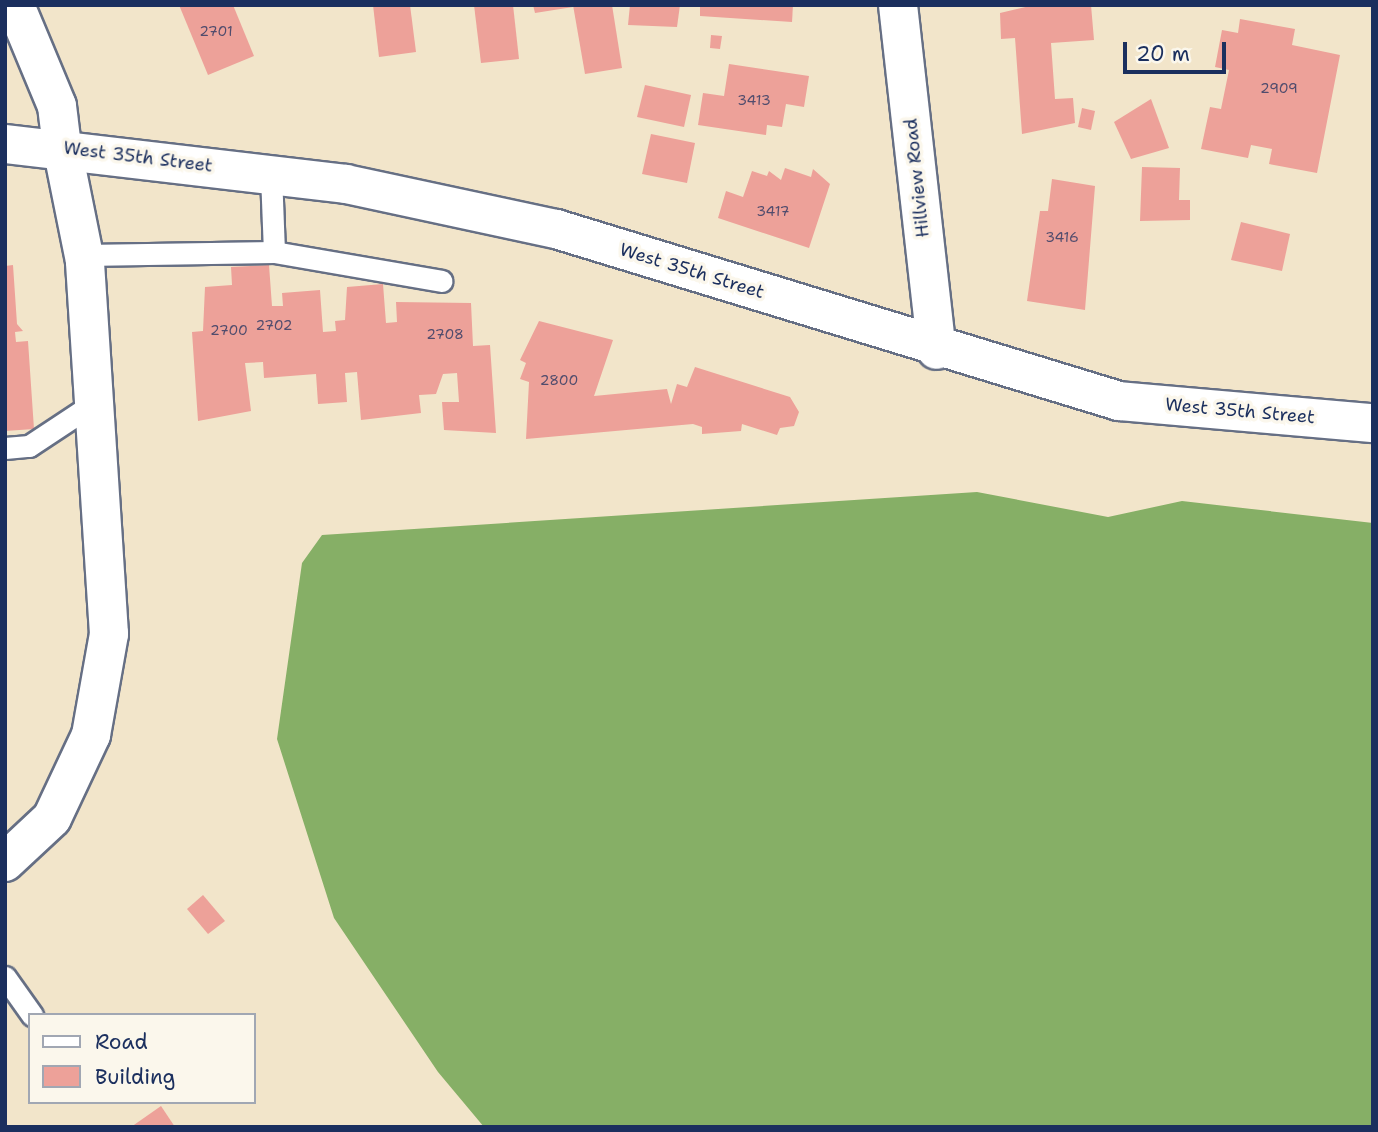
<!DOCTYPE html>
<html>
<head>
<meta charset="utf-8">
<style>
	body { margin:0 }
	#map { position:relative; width:1378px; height:1132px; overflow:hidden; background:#f2e5ca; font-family:"Shantell Sans",sans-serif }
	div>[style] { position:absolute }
	.forest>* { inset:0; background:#86af66 }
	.building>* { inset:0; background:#eda199 }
	.roads { filter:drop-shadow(2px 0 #666f84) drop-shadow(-2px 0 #666f84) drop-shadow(0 2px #666f84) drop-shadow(0 -2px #666f84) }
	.service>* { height:21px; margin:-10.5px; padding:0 10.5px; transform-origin:10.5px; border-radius:10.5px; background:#fff }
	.minor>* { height:38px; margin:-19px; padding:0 19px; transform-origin:19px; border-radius:19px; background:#fff }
	.tertiary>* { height:38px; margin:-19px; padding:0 19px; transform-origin:19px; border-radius:19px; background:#fff }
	span { translate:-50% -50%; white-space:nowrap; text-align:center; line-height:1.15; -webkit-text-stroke:7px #fbf7ec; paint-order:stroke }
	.number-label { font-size:14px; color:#504c6d }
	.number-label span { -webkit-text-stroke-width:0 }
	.street-label { font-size:18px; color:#1b2f5e }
	.frame { position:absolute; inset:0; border:7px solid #1b2f5e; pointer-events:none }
	.legend { position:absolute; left:28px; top:1013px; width:228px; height:91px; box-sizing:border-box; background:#fbf7ec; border:2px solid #a1a7b3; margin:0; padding:9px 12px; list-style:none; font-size:21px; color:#1b2f5e }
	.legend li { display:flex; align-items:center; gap:14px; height:35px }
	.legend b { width:35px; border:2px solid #a1a7b3 }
	.scale { position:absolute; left:1123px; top:42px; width:103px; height:32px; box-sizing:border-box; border:4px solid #1b2f5e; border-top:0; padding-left:9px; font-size:21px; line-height:24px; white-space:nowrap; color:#1b2f5e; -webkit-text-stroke:5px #fbf7ec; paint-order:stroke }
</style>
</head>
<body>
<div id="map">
	<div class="forest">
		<i style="clip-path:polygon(977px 492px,1108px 517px,1182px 501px,1373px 523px,1373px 1127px,484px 1127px,438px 1072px,334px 918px,277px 739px,302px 563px,322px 535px)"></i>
	</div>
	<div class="building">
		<i style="clip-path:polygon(179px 5px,233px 5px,254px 56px,208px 75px)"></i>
		<i style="clip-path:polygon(373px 5px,410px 5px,416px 52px,379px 57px)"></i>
		<i style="clip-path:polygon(474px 5px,513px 5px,519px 59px,481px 63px)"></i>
		<i style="clip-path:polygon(533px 5px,573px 5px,573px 7px,535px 13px)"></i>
		<i style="clip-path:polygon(573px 5px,612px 5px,622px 68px,585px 74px)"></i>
		<i style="clip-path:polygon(630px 5px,680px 5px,677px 27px,628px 25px)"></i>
		<i style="clip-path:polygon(700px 5px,793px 5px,792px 22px,700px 16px)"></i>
		<i style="clip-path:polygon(1034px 5px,1091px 5px,1094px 40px,1051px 43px,1055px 99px,1073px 98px,1075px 123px,1022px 134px,1015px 38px,1001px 39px,1000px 13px)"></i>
		<i style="clip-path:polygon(1240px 19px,1295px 29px,1292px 45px,1340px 55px,1317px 173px,1269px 164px,1272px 149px,1251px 145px,1248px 158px,1201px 149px,1210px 107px,1221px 109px,1229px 70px,1215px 67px,1222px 30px,1238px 33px)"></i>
		<i style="clip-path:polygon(711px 35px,722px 36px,720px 49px,710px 48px)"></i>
		<i style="clip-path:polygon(729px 64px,809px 76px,804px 107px,786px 104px,782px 127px,767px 125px,766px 135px,698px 125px,703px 93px,724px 96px)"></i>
		<i style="clip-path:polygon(645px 85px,691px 95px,684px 127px,637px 117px)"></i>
		<i style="clip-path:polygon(1151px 99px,1169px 148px,1131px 159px,1114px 122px)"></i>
		<i style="clip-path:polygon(1082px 108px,1095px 111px,1091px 130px,1078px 127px)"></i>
		<i style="clip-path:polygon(651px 134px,695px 143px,687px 183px,642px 174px)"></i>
		<i style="clip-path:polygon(1142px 167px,1180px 168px,1179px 200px,1190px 200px,1190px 220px,1140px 221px)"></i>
		<i style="clip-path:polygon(785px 168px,811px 177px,813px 169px,830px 184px,809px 248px,718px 218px,726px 191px,743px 197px,752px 171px,767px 176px,769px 171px,781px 180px)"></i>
		<i style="clip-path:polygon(1052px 179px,1095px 186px,1085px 310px,1027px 301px,1040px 211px,1048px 211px)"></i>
		<i style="clip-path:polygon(1241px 222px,1290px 234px,1282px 271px,1231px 260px)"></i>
		<i style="clip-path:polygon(13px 265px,17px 324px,23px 331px,15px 332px,16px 342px,28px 341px,34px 429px,5px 431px,5px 266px)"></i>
		<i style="clip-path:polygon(269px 265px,272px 306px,283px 306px,282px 293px,320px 290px,323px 332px,336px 331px,335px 321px,345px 320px,347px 287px,383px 284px,386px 323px,397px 322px,396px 302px,471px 303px,473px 346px,490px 345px,496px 433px,444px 430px,442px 402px,459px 402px,457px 373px,443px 374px,436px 394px,419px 395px,421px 413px,361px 420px,357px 372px,345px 373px,347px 402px,318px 404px,316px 374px,264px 378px,263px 362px,245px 363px,251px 411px,198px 421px,192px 332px,203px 331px,205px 287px,232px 285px,231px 267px)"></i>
		<i style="clip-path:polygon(539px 321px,613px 340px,594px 396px,667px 389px,671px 404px,677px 384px,687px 387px,695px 367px,790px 397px,799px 412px,794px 426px,780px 428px,777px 435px,742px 424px,741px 431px,702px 434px,702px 427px,693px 424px,526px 439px,529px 382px,520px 379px,526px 363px,520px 360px)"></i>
		<i style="clip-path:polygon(203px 895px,225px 921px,208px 934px,187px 909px)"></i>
		<i style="clip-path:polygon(161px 1106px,175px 1127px,131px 1127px)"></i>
	</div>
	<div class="roads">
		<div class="service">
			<i style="left:271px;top:174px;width:78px;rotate:87.8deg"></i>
			<i style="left:274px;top:252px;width:170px;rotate:9.8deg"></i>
			<i style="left:84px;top:255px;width:190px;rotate:-0.9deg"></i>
			<i style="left:5px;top:448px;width:24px;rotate:-5deg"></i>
			<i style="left:29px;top:446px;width:78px;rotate:-33.5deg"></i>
			<i style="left:5px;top:977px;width:47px;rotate:54.6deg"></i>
		</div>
		<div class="minor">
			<i style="left:898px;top:5px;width:347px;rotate:83.6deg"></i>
			<i style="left:5px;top:862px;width:64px;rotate:-43.1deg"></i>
			<i style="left:52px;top:818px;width:92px;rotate:-64.8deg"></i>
			<i style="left:91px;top:735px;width:103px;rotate:-79.9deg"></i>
			<i style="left:109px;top:634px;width:374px;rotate:-93.7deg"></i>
			<i style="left:85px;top:261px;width:116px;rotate:-101.4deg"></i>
		</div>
		<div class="tertiary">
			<i style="left:15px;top:5px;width:109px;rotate:67.4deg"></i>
			<i style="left:57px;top:106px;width:41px;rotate:83deg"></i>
			<i style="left:5px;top:144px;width:343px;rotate:6.7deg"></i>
			<i style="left:346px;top:184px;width:215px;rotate:12.1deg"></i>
			<i style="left:556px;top:229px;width:589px;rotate:16.99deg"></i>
			<i style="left:1119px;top:401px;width:255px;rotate:5deg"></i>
		</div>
	</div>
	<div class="number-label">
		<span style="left:216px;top:31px">2701</span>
		<span style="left:1279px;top:88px">2909</span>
		<span style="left:754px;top:100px">3413</span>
		<span style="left:773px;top:211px">3417</span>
		<span style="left:1062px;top:237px">3416</span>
		<span style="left:274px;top:325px">2702</span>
		<span style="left:229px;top:330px">2700</span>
		<span style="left:445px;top:334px">2708</span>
		<span style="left:559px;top:380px">2800</span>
	</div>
	<div class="street-label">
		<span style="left:138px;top:157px;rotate:7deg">West 35th Street</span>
		<span style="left:917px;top:178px;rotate:-96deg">Hillview Road</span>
		<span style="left:692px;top:271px;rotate:17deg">West 35th Street</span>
		<span style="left:1240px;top:411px;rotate:5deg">West 35th Street</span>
	</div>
	<div class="frame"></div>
	<ul class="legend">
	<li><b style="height:9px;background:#fff"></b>Road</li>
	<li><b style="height:19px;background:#eda199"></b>Building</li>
	</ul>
	<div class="scale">20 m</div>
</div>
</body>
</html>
